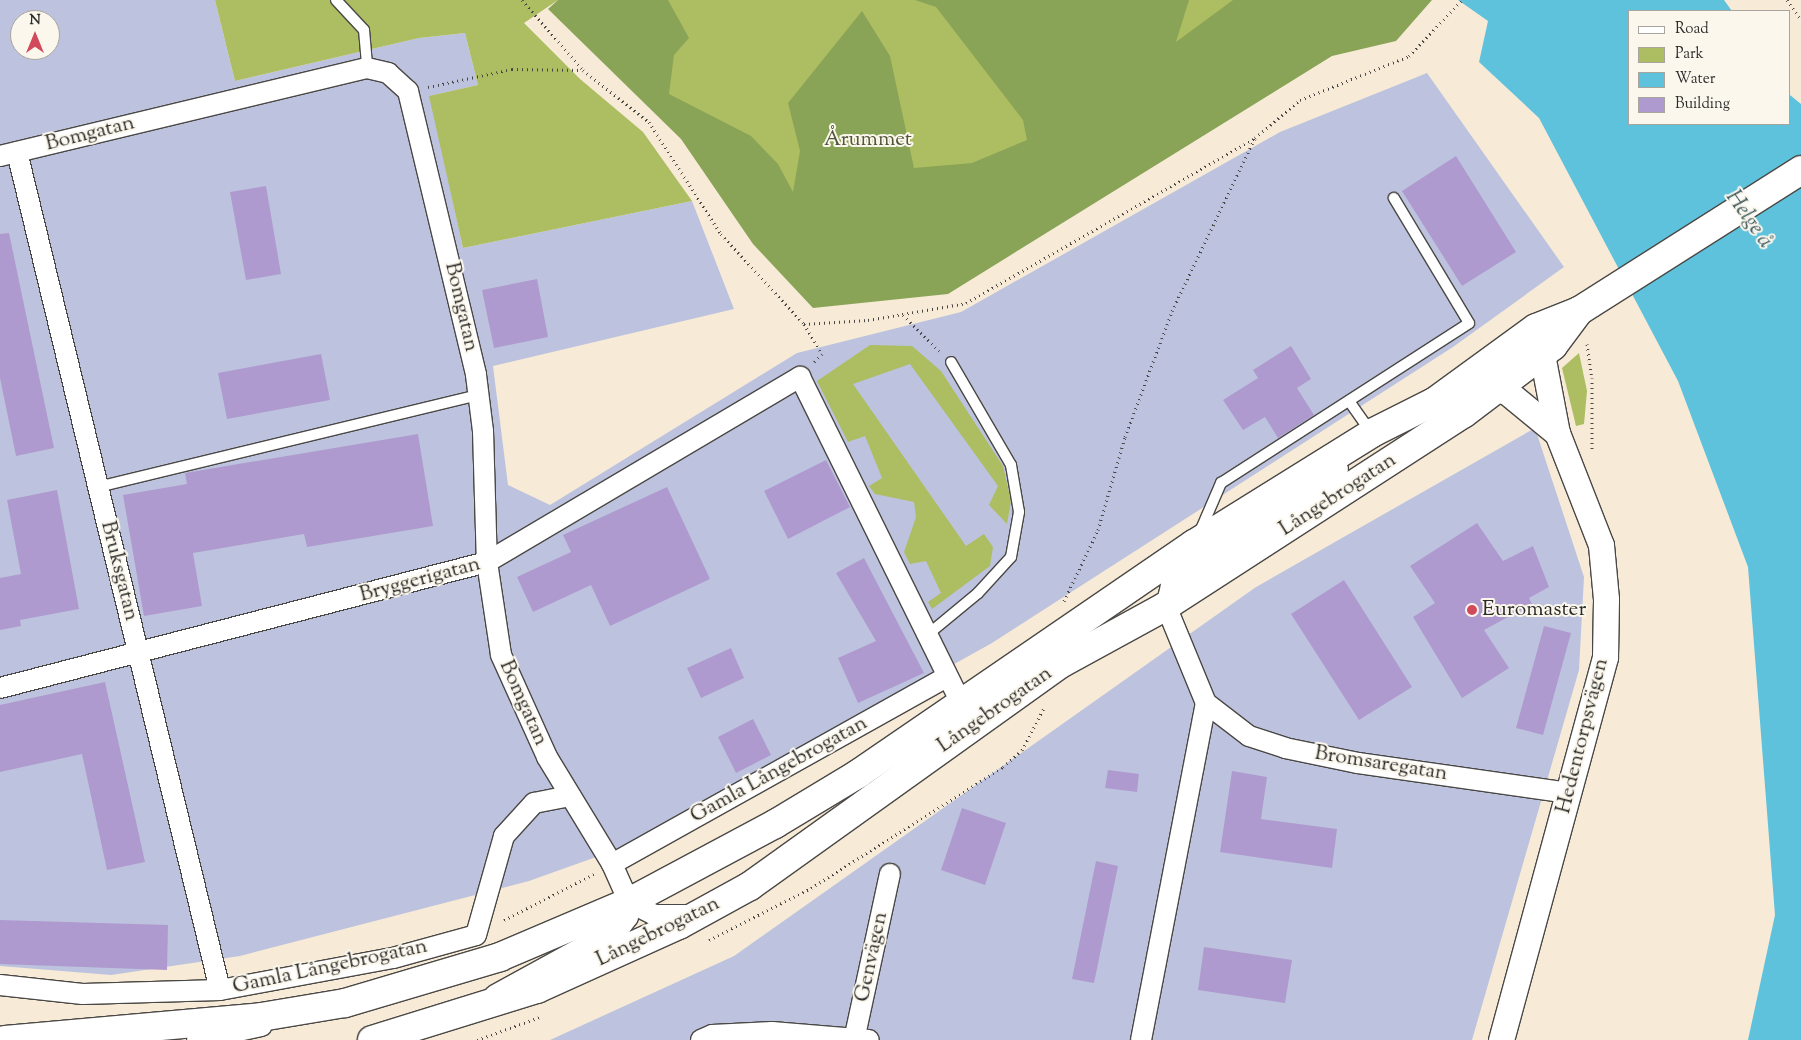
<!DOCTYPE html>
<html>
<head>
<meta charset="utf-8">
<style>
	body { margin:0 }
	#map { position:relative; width:1801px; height:1040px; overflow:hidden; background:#f7ebd7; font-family:"Sorts Mill Goudy",serif }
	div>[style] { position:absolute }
	.industrial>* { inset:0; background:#bdc3de }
	.green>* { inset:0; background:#adbd61 }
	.forest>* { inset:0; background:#8aa457 }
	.water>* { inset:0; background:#5fc2dd }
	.building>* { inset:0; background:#af9acf }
	.path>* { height:3px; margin-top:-1.5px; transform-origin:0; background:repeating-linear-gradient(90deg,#4a4845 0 1px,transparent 0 5px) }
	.roads { filter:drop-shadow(1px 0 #4a4845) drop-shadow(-1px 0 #4a4845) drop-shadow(0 1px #4a4845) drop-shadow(0 -1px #4a4845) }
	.service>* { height:10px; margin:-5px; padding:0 5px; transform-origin:5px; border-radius:5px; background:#fff }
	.minor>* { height:20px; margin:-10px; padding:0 10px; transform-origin:10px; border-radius:10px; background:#fff }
	.tertiary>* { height:25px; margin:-12.5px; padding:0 12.5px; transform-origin:12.5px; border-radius:12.5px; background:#fff }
	.secondary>* { height:28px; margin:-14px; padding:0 14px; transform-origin:14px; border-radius:14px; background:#fff }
	.dots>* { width:14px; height:14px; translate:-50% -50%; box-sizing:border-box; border:2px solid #fbf7ec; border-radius:50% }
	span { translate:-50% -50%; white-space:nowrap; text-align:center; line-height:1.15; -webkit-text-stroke:4px #fbf7ec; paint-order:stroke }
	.street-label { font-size:21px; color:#2b2b2b }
	.park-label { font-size:21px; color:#52573b }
	.poi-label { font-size:21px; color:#2b2b2b }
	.left { translate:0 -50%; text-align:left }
	.water-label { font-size:22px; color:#3b5860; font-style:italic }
	.legend { position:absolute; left:1628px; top:10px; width:162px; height:115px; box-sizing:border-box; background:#fbf7ec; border:1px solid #a8a59f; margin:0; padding:6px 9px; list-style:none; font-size:15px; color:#2b2b2b }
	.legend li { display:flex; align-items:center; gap:10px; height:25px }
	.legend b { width:25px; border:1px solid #a8a59f }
	.north { position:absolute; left:10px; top:10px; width:50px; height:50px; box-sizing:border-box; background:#fbf7ec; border:1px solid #a8a59f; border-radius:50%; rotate:0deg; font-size:14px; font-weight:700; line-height:20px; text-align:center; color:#2b2b2b }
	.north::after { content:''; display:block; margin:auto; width:18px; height:22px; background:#d1495b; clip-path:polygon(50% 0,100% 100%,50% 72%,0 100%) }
</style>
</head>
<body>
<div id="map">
	<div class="industrial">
		<i style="clip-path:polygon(evenodd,0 0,215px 0,235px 81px,419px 38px,465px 33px,478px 85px,430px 96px,463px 248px,692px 201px,734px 309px,493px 366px,508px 485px,550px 505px,797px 353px,961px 312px,1280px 132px,1427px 73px,1564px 267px,1453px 347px,992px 643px,627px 846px,529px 881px,240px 956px,111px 975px,0 966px,0 0,20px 20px,50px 20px,50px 50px,20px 50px,20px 20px)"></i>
		<i style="clip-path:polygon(1535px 428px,1584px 577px,1579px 670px,1472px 1040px,550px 1040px,734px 956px,1256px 587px)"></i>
	</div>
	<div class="green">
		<i style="clip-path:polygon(215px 0,558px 0,524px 23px,580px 79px,643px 132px,692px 201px,463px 248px,429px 96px,478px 85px,465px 33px,419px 38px,235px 81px)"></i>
		<i style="clip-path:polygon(597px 0,1395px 0,775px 265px)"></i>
		<i style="clip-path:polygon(870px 345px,912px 346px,941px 371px,1003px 466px,1011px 501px,1007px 524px,989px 505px,998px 486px,910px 364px,853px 384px,966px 546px,984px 534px,993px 547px,990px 566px,932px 609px,928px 602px,941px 593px,926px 561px,910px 564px,904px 552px,916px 517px,914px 502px,875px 494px,869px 486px,882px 478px,865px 436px,848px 442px,817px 381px)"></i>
		<i style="clip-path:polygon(1579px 353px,1587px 391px,1584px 424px,1576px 426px,1562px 368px)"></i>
	</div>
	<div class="forest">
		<i style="clip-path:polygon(558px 0,668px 0,689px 38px,674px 55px,669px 94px,751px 136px,778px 164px,793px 192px,800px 151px,788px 103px,862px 11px,890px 56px,914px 168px,972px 163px,1027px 140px,1023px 120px,936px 7px,915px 0,1189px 0,1176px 42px,1233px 0,1432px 0,1396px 41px,1332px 56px,948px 294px,813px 308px,753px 244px,681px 139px,548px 9px)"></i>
	</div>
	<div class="water">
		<i style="clip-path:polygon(1458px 0,1724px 0,1732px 11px,1630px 11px,1630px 124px,1790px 124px,1790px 95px,1801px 104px,1801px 1040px,1748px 1040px,1775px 915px,1748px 567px,1678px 381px,1539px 118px,1479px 62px,1488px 21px)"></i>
	</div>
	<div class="building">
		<i style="clip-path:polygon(1456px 156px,1516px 252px,1462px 286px,1402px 191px)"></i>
		<i style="clip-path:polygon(266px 186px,281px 274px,246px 280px,230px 192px)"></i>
		<i style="clip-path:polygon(9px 233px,54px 448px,16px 456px,0 378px,0 234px)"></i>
		<i style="clip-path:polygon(537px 279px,548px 337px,494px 348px,482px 290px)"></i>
		<i style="clip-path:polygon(1291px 346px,1311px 379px,1297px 388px,1314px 415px,1278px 438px,1265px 417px,1243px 430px,1223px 400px,1258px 378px,1253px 370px)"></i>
		<i style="clip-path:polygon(321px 354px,330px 400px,227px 419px,218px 373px)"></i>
		<i style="clip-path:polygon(418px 434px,433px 526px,307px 547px,304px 534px,193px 553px,202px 606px,144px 616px,123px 495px,187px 484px,185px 473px)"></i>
		<i style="clip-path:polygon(826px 460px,850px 507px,788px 539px,764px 491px)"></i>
		<i style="clip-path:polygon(667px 487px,710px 579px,610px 626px,591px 585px,533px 612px,517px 577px,571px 552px,563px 535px)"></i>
		<i style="clip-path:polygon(57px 490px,79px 609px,20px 620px,21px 626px,0 630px,0 578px,21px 574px,7px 500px)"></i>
		<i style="clip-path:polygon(1477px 523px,1503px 561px,1533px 546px,1549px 587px,1529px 598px,1532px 604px,1484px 630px,1509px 668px,1462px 698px,1413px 617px,1435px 603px,1410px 566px)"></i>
		<i style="clip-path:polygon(864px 558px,924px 673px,858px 703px,838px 658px,876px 641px,836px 573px)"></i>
		<i style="clip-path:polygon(1344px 580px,1412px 687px,1359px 720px,1291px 614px)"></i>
		<i style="clip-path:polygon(1544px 626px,1571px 633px,1543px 735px,1516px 728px)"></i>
		<i style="clip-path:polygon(731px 648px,744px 678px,701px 698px,687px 668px)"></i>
		<i style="clip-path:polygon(105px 682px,145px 862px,107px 870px,82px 754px,0 772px,0 705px)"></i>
		<i style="clip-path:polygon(753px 719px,771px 755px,736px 773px,718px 737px)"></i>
		<i style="clip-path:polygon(1108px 770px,1139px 774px,1137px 792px,1105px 788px)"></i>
		<i style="clip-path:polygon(1232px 771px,1267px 777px,1261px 819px,1337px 829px,1332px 868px,1220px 852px)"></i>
		<i style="clip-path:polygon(962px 808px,1006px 823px,985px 885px,941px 870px)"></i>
		<i style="clip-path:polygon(1096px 861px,1118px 866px,1094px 983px,1072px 979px)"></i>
		<i style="clip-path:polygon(0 920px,168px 925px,167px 970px,0 964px)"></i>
		<i style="clip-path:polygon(1204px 947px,1292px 960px,1285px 1003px,1198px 990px)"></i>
	</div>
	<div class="path">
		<i style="left:522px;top:0;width:93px;rotate:48.9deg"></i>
		<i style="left:583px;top:70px;width:84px;rotate:38.2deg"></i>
		<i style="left:649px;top:122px;width:133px;rotate:57.3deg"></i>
		<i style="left:721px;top:234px;width:122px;rotate:47.3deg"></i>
		<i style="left:804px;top:324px;width:35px;rotate:59deg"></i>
		<i style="left:822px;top:354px;width:11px;rotate:135deg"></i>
		<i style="left:1787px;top:0;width:24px;rotate:55deg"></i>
		<i style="left:428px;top:87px;width:86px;rotate:-12.1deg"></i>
		<i style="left:512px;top:69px;width:70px;rotate:0.8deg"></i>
		<i style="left:903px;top:315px;width:51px;rotate:45deg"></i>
		<i style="left:804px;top:324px;width:64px;rotate:-3.6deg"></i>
		<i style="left:868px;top:320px;width:99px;rotate:-9.8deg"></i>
		<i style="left:966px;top:303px;width:333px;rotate:-29.7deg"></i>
		<i style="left:1255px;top:138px;width:59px;rotate:-40.2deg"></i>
		<i style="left:1300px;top:100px;width:118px;rotate:-22deg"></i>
		<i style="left:1409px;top:56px;width:77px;rotate:-46.6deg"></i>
		<i style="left:1587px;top:344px;width:34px;rotate:82deg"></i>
		<i style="left:1592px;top:378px;width:71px;rotate:90deg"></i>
		<i style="left:1064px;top:601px;width:79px;rotate:-64.4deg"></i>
		<i style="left:1098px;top:530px;width:97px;rotate:-73.8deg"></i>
		<i style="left:1125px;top:437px;width:134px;rotate:-69.5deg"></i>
		<i style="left:1172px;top:311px;width:192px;rotate:-64.4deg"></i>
		<i style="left:504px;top:920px;width:101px;rotate:-27.1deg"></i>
		<i style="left:709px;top:940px;width:114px;rotate:-27deg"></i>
		<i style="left:811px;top:888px;width:227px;rotate:-32.2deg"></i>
		<i style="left:1003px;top:767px;width:25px;rotate:-42deg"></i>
		<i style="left:1022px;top:750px;width:47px;rotate:-62.4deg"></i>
		<i style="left:477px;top:1040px;width:67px;rotate:-20.1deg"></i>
	</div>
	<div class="roads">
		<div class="service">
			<i style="left:336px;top:0;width:41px;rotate:47deg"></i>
			<i style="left:364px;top:30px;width:38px;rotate:85deg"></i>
			<i style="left:1349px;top:401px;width:38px;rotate:55deg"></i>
			<i style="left:98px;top:487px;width:392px;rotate:-13.6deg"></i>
			<i style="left:1199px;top:534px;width:56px;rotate:-66.7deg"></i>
			<i style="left:1221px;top:483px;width:295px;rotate:-32.8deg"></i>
			<i style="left:1469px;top:323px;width:146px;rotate:-121deg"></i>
			<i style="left:926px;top:636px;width:67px;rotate:-39.6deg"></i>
			<i style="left:978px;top:593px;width:49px;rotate:-47.5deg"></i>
			<i style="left:1011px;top:557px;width:46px;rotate:-79.9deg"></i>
			<i style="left:1019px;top:512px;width:48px;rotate:-99.7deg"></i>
			<i style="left:1011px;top:465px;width:119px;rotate:-120.2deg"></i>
		</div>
		<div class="minor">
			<i style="left:17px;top:152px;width:862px;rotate:76.38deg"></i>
			<i style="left:0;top:156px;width:377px;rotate:-13.5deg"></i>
			<i style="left:367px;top:68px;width:22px;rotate:13deg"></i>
			<i style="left:388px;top:73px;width:27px;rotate:42deg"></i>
			<i style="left:408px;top:91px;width:292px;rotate:76.5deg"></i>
			<i style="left:476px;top:375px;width:56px;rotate:82.9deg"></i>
			<i style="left:483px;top:431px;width:131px;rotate:88.3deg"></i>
			<i style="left:487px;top:562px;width:94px;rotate:81.4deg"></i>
			<i style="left:501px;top:655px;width:112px;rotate:65.7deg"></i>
			<i style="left:547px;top:757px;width:125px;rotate:58.7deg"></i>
			<i style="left:612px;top:864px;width:42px;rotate:65.9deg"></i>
			<i style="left:1338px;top:469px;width:187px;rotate:146.1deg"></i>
			<i style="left:1183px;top:573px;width:18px;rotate:133deg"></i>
			<i style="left:1171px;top:586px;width:21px;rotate:104deg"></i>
			<i style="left:1166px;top:606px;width:105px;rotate:67.6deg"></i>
			<i style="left:1206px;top:703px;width:54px;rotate:37.5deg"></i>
			<i style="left:1249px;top:736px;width:38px;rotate:18deg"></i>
			<i style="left:1285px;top:748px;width:75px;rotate:11.6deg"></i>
			<i style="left:1358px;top:763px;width:213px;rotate:8.1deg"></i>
			<i style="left:0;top:688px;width:503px;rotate:-14.51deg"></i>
			<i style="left:487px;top:562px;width:364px;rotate:-30.6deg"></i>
			<i style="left:800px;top:377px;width:366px;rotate:63.7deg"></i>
			<i style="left:612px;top:864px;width:384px;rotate:-29.2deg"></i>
			<i style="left:0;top:985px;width:83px;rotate:6.2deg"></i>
			<i style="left:83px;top:994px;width:137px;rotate:-1.7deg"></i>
			<i style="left:220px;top:990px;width:176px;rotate:-10.5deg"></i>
			<i style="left:393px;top:958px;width:86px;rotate:-15.5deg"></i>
			<i style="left:476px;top:935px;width:103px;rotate:-74.2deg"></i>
			<i style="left:504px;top:836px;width:45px;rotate:-47.7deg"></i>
			<i style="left:534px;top:803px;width:37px;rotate:-11deg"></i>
			<i style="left:495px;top:995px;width:144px;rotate:-28.7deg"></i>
			<i style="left:621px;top:926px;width:11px;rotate:-52deg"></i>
			<i style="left:628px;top:917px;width:15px;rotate:-86deg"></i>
			<i style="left:629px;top:902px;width:28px;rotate:27deg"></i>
			<i style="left:654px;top:915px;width:38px"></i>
			<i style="left:197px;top:1040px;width:66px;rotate:-12.2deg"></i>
			<i style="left:701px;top:1040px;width:12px;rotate:-24deg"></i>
			<i style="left:712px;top:1035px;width:60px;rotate:-2.9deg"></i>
			<i style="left:772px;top:1032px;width:97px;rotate:4.7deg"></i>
			<i style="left:854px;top:1040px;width:170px;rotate:-77.8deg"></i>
			<i style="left:1141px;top:1040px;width:343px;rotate:-79.1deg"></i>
		</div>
		<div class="tertiary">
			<i style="left:1479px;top:384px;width:29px;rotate:16deg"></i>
			<i style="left:1507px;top:392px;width:65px;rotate:39.4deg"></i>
			<i style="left:1501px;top:1040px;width:397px;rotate:-74.8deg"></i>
			<i style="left:1605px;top:657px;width:58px;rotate:-89deg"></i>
			<i style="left:1606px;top:599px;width:54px;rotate:-95.3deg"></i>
			<i style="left:1601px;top:545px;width:120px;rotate:-111.4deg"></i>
			<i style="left:1557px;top:433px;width:80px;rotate:-100.8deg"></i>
		</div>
		<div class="secondary">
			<i style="left:5px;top:1040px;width:257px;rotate:-5.1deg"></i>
			<i style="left:261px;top:1017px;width:85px;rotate:-9.5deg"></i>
			<i style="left:345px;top:1003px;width:162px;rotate:-16.5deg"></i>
			<i style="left:500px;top:957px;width:140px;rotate:-23.1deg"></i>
			<i style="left:629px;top:902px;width:166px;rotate:-28.1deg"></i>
			<i style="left:775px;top:824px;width:97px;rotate:-31.1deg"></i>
			<i style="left:858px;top:774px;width:407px;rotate:-34.4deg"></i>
			<i style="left:1194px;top:544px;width:210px;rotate:-31.9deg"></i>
			<i style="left:1372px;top:433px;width:69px;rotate:-26.6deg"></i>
			<i style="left:1434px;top:402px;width:126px;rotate:-36deg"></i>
			<i style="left:1536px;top:328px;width:46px;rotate:-21.6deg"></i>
			<i style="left:1579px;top:311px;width:263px;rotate:-32.4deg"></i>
			<i style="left:372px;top:1040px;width:173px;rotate:-17.2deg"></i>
			<i style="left:537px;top:989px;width:156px;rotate:-24.3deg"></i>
			<i style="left:679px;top:925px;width:81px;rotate:-28.8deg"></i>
			<i style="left:750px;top:886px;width:384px;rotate:-35.6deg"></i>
			<i style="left:1062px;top:663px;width:119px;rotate:-28.7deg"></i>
			<i style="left:1166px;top:606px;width:354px;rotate:-32.9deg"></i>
			<i style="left:1463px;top:414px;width:113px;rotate:-37.1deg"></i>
			<i style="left:1553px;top:346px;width:44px;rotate:-53.4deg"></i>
		</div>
	</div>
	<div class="dots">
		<i style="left:1472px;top:610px;background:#d1495b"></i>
	</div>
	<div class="street-label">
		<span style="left:90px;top:134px;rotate:-14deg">Bomgatan</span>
		<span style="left:461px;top:307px;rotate:77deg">Bomgatan</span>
		<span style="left:1338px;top:495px;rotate:-33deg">Långebrogatan</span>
		<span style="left:119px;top:571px;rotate:76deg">Bruksgatan</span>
		<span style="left:420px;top:580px;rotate:-15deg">Bryggerigatan</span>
		<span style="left:523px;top:703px;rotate:66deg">Bomgatan</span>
		<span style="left:995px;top:710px;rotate:-35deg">Långebrogatan</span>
		<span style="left:1583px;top:736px;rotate:-76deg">Hedentorpsvägen</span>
		<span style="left:1381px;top:764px;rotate:9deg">Bromsaregatan</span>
		<span style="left:779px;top:770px;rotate:-29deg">Gamla Långebrogatan</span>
		<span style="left:658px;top:932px;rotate:-26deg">Långebrogatan</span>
		<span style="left:872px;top:957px;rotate:-78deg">Genvägen</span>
		<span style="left:330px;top:967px;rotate:-12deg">Gamla Långebrogatan</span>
	</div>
	<div class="park-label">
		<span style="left:868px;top:140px">Årummet</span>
	</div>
	<div class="poi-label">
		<span class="left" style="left:1482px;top:610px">Euromaster</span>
	</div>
	<div class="water-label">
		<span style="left:1748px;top:220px;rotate:55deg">Helge å</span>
	</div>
	<ul class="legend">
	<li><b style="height:6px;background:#fff"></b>Road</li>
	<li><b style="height:14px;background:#adbd61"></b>Park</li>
	<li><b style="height:14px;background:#5fc2dd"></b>Water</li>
	<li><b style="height:14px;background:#af9acf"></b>Building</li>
	</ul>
	<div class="north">N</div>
</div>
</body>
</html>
